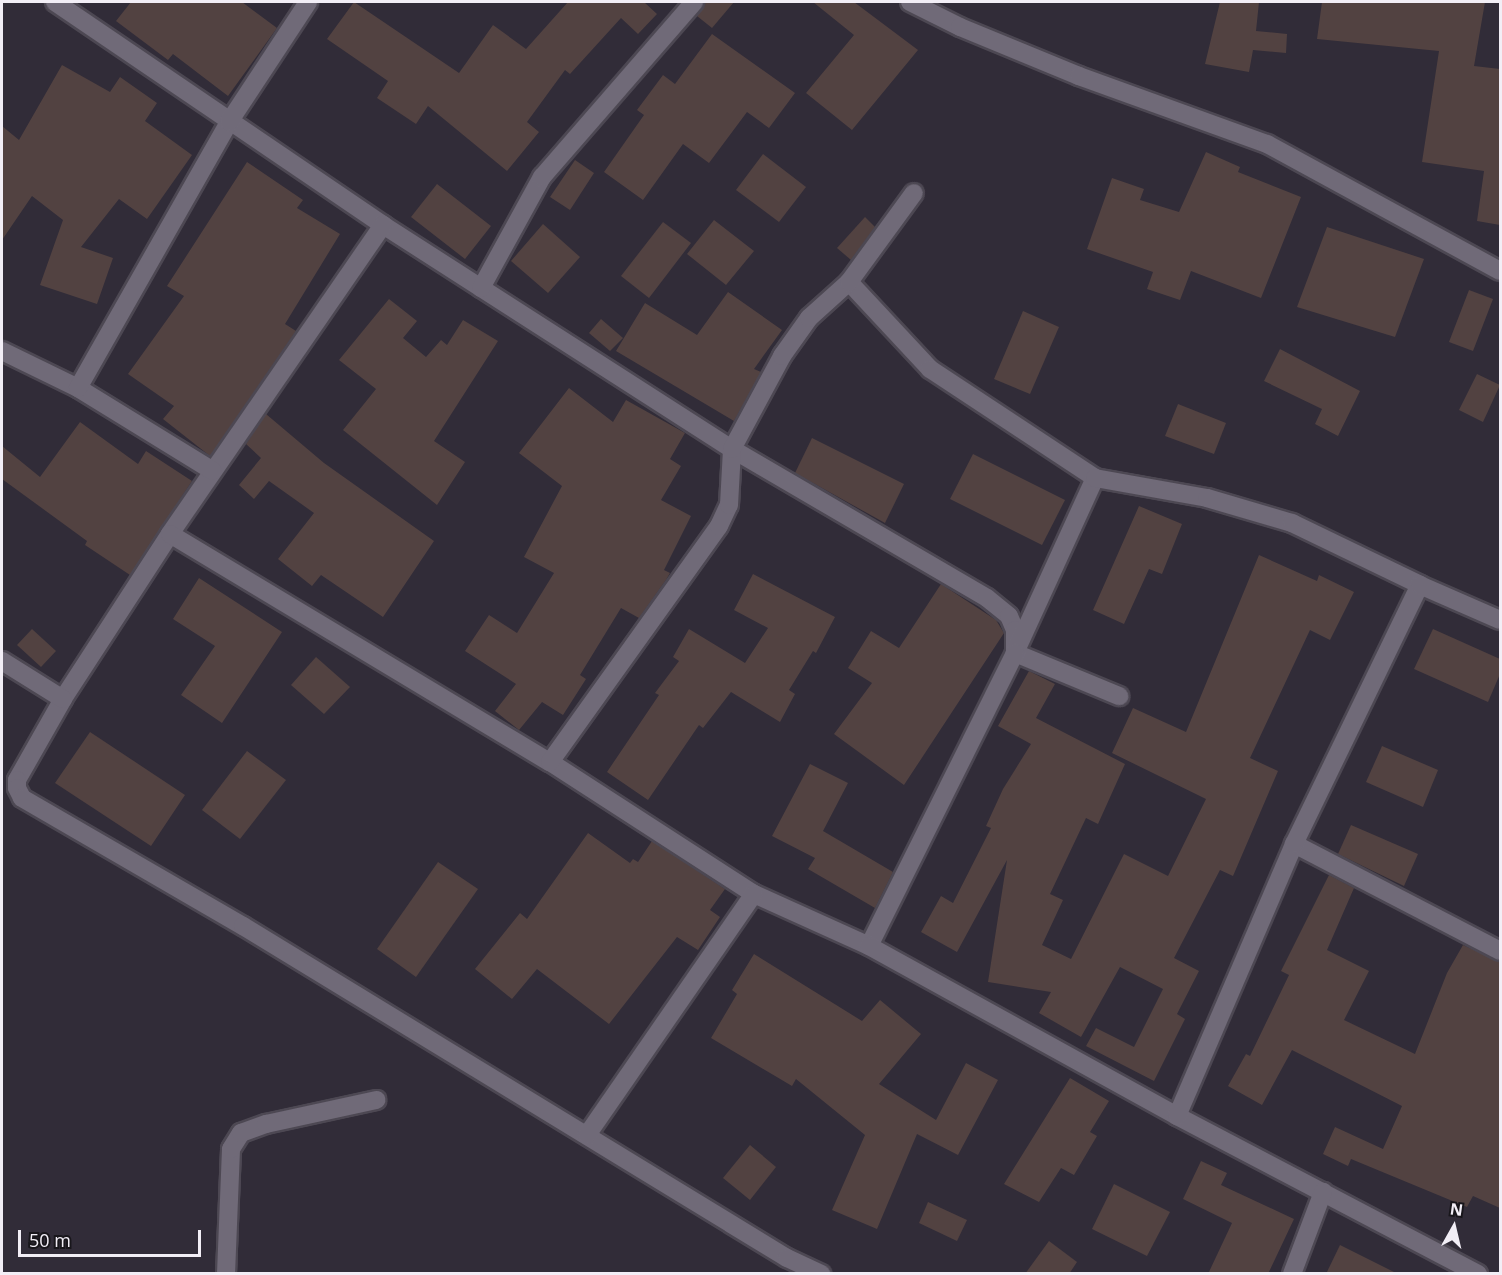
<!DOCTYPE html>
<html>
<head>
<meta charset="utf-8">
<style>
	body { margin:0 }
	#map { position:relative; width:1502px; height:1275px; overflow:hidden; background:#312c38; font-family:"Open Sans",sans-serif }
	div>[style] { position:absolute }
	.building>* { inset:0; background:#524241 }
	.roads { filter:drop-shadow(2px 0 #4d4853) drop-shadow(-2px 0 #4d4853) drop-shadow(0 2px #4d4853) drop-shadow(0 -2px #4d4853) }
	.minor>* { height:18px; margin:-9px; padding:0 9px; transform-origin:9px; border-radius:9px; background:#706a78 }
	span { translate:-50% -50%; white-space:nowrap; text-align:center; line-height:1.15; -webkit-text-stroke:5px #18161b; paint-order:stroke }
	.frame { position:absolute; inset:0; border:3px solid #f2eef6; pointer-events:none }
	.north { position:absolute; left:1424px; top:1197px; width:60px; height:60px; -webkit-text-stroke:4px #18161b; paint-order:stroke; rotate:8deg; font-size:16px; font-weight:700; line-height:24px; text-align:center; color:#f2eef6 }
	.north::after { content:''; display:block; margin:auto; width:21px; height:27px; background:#f2eef6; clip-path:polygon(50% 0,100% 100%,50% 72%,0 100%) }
	.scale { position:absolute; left:18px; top:1230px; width:183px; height:27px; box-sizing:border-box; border:3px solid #f2eef6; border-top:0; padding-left:8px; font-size:18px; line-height:21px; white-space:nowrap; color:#f2eef6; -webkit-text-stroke:4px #18161b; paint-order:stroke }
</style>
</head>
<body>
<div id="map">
	<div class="building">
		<i style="clip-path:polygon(131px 2px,242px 2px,277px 28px,228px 96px,173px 54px,168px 60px,116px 21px)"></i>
		<i style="clip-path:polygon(354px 2px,459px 73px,493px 25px,526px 49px,568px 2px,644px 2px,657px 14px,638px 34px,621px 18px,570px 74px,565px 70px,527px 122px,539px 132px,507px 171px,428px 106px,416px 124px,377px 98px,388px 81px,327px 39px)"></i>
		<i style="clip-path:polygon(705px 2px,734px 2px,712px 28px,697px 16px)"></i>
		<i style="clip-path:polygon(813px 2px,854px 2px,918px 50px,852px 130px,806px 93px,854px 35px)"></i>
		<i style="clip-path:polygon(1220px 2px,1259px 2px,1256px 31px,1287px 34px,1286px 53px,1253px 50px,1249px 72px,1205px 64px)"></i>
		<i style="clip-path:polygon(1322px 2px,1485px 2px,1474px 66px,1500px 69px,1500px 225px,1477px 221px,1484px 171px,1422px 162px,1439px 51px,1317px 39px)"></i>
		<i style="clip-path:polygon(712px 34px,795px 93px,769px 128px,747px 112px,709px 163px,683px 144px,643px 200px,604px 172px,644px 115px,637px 110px,663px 75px,675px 84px)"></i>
		<i style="clip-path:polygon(62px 65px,110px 92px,120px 77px,157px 103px,145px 121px,192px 155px,147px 219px,119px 199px,81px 247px,113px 258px,97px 304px,40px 285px,63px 220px,32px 196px,2px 240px,2px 126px,19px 140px)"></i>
		<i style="clip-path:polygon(1206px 152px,1240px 167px,1238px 172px,1301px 197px,1261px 298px,1191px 271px,1180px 300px,1147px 289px,1153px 272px,1087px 249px,1112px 178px,1144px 189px,1140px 200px,1179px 212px)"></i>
		<i style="clip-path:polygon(763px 154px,806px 187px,779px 222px,736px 190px)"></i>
		<i style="clip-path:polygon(575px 160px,594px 173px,570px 210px,550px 197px)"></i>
		<i style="clip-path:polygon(247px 162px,303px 200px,297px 208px,340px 234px,285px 324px,296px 331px,210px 456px,163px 419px,174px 406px,128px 374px,184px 296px,167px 286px)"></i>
		<i style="clip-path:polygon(437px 184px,491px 226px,465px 259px,411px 217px)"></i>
		<i style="clip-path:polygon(865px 217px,875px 227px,851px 260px,837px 248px)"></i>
		<i style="clip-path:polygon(714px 220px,754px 251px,726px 285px,687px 254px)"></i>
		<i style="clip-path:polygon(663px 222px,691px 243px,649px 298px,621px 276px)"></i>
		<i style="clip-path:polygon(543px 224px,580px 257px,548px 293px,511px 261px)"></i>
		<i style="clip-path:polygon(1327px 227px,1424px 259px,1395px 337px,1297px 307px)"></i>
		<i style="clip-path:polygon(1469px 290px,1493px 299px,1473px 351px,1449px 342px)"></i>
		<i style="clip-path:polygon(728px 292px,782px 330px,754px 369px,761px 372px,734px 421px,616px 351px,645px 303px,697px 335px)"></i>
		<i style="clip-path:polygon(389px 299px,417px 321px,403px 338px,426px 357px,441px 340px,447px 345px,463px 320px,498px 341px,434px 441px,465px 462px,437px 505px,343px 430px,376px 389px,339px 360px)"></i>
		<i style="clip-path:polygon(1023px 311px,1059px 327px,1030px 394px,994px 379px)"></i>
		<i style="clip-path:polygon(601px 319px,623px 338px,610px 351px,589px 333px)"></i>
		<i style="clip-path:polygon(1280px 349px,1360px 391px,1338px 436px,1315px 424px,1322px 409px,1264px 381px)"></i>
		<i style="clip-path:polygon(1477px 374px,1500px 385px,1483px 422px,1459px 410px)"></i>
		<i style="clip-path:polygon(569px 388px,613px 422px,626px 400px,685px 433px,670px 459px,681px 466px,661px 500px,691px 516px,664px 570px,670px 573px,666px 580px,639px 618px,621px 608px,580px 675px,586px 679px,563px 715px,542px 702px,519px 730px,495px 711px,516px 684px,465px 651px,489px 615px,517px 633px,554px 573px,524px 557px,562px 486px,519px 453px)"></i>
		<i style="clip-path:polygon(1178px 404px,1226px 423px,1214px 454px,1165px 436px)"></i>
		<i style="clip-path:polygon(266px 414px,324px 463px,434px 541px,383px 617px,321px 575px,312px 586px,278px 559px,314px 513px,269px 481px,254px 499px,239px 485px,261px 458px,246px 444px)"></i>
		<i style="clip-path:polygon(80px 422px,138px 464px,146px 451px,192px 481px,130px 575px,85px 545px,87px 541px,2px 479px,2px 446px,40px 477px)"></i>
		<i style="clip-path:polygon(812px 438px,904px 484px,885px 523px,795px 473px)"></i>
		<i style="clip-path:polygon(973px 454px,1065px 500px,1042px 545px,950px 499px)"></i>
		<i style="clip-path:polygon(1139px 506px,1182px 524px,1162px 574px,1149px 569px,1124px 624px,1093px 610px)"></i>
		<i style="clip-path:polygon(1259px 555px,1317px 581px,1319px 575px,1354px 592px,1330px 640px,1310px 630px,1250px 758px,1278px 771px,1233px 876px,1220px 870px,1174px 958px,1199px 971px,1177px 1014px,1185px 1019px,1154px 1081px,1086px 1046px,1096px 1028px,1134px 1047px,1163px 989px,1120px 967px,1081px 1037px,1039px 1013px,1051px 992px,988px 982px,1007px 860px,957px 952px,921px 932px,941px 896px,953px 903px,991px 828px,986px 826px,1003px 789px,1031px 744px,998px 726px,1029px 671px,1055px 684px,1036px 718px,1125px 764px,1098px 824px,1086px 818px,1050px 894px,1063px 900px,1042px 945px,1071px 959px,1124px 854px,1168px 876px,1206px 799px,1112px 753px,1133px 708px,1186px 732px)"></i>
		<i style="clip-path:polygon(753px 574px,835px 617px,816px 653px,813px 651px,789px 690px,795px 694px,780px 722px,731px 692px,703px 728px,699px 725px,648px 800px,607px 772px,659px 695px,655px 693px,679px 661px,673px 657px,689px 629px,745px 663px,768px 628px,734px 610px)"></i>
		<i style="clip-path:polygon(199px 578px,282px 632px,222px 723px,181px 695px,215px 646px,173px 619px)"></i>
		<i style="clip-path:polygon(941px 584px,996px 620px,1004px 633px,904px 785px,834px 734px,872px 683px,848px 668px,871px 631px,899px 648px)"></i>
		<i style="clip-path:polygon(32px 629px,56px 651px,41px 667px,17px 645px)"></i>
		<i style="clip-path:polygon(1433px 629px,1500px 659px,1500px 674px,1488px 702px,1414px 669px)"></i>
		<i style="clip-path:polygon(316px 657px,350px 687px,324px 714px,291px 685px)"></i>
		<i style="clip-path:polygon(90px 732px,185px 795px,151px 846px,55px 783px)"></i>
		<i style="clip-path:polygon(1382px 746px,1438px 770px,1423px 807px,1366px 782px)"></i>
		<i style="clip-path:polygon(247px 751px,286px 780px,240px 839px,202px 810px)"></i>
		<i style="clip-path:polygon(810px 764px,848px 783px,823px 831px,893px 872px,875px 908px,808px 869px,815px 858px,772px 836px)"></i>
		<i style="clip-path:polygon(1351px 825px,1418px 854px,1404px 886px,1338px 854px)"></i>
		<i style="clip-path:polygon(588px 833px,630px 863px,633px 859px,638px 862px,652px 841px,725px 889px,710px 910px,720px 917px,698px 950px,677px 937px,609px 1024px,537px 969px,512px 999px,475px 969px,520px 913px,527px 919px)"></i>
		<i style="clip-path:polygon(438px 862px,478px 889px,416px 977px,377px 949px)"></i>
		<i style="clip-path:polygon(1329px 875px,1354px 888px,1327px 950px,1369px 971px,1344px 1020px,1415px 1054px,1447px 973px,1463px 945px,1500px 962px,1500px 1208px,1473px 1196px,1467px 1207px,1351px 1159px,1348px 1166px,1323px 1154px,1335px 1127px,1383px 1149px,1402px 1106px,1292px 1050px,1262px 1105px,1228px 1086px,1246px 1054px,1250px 1056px,1289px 975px,1281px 971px)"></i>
		<i style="clip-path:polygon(754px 954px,862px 1021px,880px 1000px,921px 1034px,879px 1084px,936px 1120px,966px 1063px,998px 1080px,958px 1155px,917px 1134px,877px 1229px,832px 1210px,865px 1135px,796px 1079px,792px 1086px,711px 1038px,737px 994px,732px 990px)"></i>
		<i style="clip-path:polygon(1070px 1078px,1109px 1101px,1090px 1132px,1097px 1136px,1074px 1175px,1061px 1168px,1039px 1202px,1004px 1184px)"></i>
		<i style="clip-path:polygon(750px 1145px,776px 1167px,750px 1200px,723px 1178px)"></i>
		<i style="clip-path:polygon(1201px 1161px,1227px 1173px,1221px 1185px,1294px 1219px,1268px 1274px,1208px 1274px,1232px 1223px,1183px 1199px)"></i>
		<i style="clip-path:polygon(1114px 1184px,1170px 1212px,1147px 1256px,1092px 1229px)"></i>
		<i style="clip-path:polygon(928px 1202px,967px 1220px,957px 1241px,919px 1223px)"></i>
		<i style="clip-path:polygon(1049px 1241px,1077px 1262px,1069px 1274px,1025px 1274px)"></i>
		<i style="clip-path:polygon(1340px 1245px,1398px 1274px,1326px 1274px)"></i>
	</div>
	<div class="roads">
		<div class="minor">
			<i style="left:55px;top:2px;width:397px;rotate:34.2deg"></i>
			<i style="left:383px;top:225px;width:415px;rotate:32.7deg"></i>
			<i style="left:732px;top:449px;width:295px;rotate:30.3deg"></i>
			<i style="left:987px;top:598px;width:28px;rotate:39deg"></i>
			<i style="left:1009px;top:616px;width:15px;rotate:67deg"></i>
			<i style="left:1015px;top:630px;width:23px;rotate:90deg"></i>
			<i style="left:1015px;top:653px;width:113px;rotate:22.5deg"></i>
			<i style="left:910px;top:2px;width:56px;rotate:26.6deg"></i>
			<i style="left:960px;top:27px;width:129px;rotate:22.4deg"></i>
			<i style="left:1079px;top:76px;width:200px;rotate:19.9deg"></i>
			<i style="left:1267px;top:144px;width:265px;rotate:28.6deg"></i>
			<i style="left:383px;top:225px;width:375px;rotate:124.6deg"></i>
			<i style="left:170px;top:534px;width:197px;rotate:123deg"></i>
			<i style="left:63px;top:699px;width:93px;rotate:119.6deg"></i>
			<i style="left:17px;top:780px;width:8px;rotate:90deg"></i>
			<i style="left:17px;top:788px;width:11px;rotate:63deg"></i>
			<i style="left:22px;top:798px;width:255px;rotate:30.1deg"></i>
			<i style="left:243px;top:926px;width:637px;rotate:31.4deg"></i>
			<i style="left:787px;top:1258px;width:38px;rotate:25deg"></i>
			<i style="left:849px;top:282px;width:119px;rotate:47deg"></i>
			<i style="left:930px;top:369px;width:198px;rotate:33.4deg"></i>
			<i style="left:1095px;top:478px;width:192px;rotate:114.6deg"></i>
			<i style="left:1015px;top:653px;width:327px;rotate:116.5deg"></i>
			<i style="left:481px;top:288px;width:127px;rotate:-61.2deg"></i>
			<i style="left:542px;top:177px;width:232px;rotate:-49deg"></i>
			<i style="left:2px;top:351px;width:85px;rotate:26deg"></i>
			<i style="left:78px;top:388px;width:158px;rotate:31.6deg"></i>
			<i style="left:78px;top:388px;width:306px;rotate:-60.4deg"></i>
			<i style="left:229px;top:122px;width:144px;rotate:-56.6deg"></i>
			<i style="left:1095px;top:478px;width:114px;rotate:10.1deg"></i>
			<i style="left:1207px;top:498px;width:89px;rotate:16.4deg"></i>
			<i style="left:1292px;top:523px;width:142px;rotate:25.8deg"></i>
			<i style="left:170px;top:534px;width:443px;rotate:31deg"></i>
			<i style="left:550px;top:762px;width:243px;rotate:32.9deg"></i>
			<i style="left:754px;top:894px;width:126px;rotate:24.3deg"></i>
			<i style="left:869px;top:946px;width:352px;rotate:28.9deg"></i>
			<i style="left:1177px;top:1116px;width:340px;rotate:27.7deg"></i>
			<i style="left:2px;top:661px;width:72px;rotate:31.9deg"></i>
			<i style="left:550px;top:762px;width:290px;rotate:-54.4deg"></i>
			<i style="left:719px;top:526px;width:23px;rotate:-65deg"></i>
			<i style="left:729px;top:505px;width:56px;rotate:-86.9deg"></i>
			<i style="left:732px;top:449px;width:106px;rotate:-61.7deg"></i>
			<i style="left:782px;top:356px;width:47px;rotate:-54.6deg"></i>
			<i style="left:809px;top:318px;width:54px;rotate:-42deg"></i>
			<i style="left:849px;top:282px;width:110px;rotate:-53.9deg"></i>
			<i style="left:1294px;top:844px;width:232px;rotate:27.4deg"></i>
			<i style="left:1177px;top:1116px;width:296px;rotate:-66.7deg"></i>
			<i style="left:1294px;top:844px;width:288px;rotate:-64.1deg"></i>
			<i style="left:1420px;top:585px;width:87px;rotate:23.6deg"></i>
			<i style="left:587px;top:1135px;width:293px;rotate:-55.3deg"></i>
			<i style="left:226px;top:1274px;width:125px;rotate:-87.7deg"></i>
			<i style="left:231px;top:1149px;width:19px;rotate:-58deg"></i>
			<i style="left:241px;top:1133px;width:27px;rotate:-20deg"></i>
			<i style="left:266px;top:1124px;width:113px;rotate:-12.3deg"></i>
			<i style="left:1292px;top:1274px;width:88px;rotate:-69.3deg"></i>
		</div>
	</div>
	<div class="frame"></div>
	<div class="north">N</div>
	<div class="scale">50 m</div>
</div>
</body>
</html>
